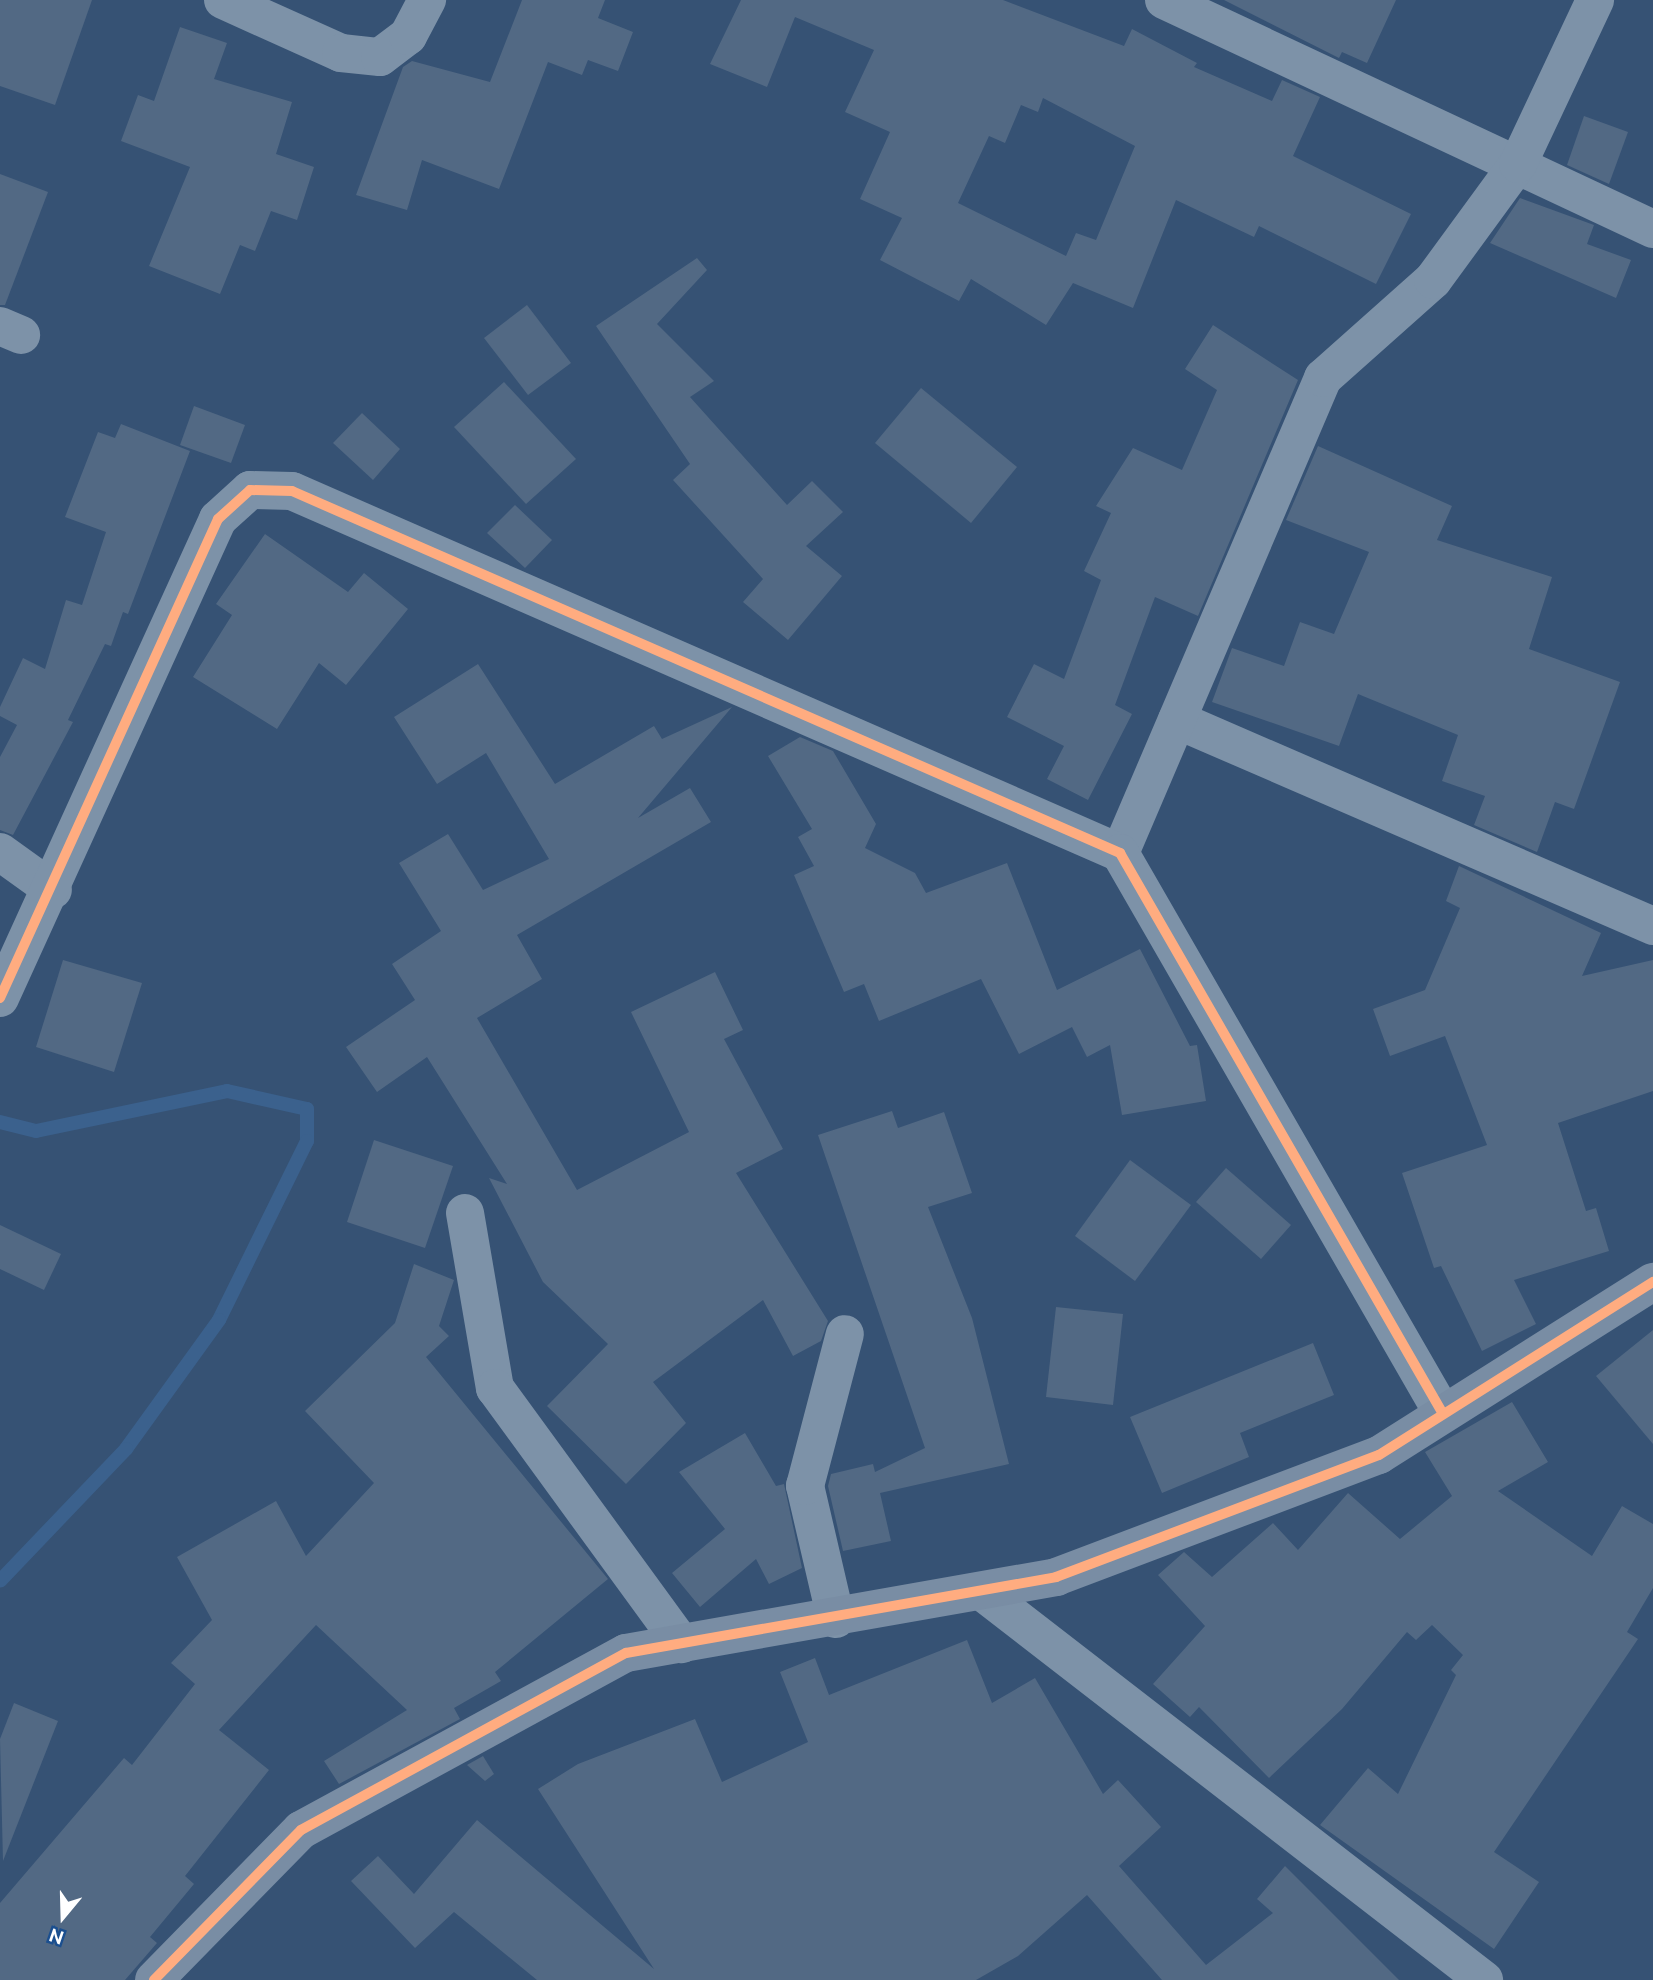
<!DOCTYPE html>
<html>
<head>
<meta charset="utf-8">
<style>
	body { margin:0 }
	#map { position:relative; width:1653px; height:1980px; overflow:hidden; background:#365274; font-family:Ubuntu,sans-serif }
	div>[style] { position:absolute }
	.stream>* { height:14px; margin:-7px; padding:0 7px; transform-origin:7px; border-radius:7px; background:#3b618d }
	.building>* { inset:0; background:#526984 }
	.street>* { height:38px; margin:-19px; padding:0 19px; transform-origin:19px; border-radius:19px; background:#7d92a8 }
	.secondary>* { height:38px; margin:-19px; padding:0 19px; transform-origin:19px; border-radius:19px; background:#798da4 }
	.cycleway>* { height:10px; margin:-5px; padding:0 5px; transform-origin:5px; border-radius:5px; background:#ffac80 }
	span { translate:-50% -50%; white-space:nowrap; text-align:center; line-height:1.15; -webkit-text-stroke:5px #1b4f8f; paint-order:stroke }
	.north { position:absolute; left:28px; top:1882px; width:70px; height:70px; -webkit-text-stroke:5px #1b4f8f; paint-order:stroke; rotate:199deg; font-size:19px; font-weight:700; line-height:28px; text-align:center; color:#fff }
	.north::after { content:''; display:block; margin:auto; width:24px; height:32px; background:#fff; clip-path:polygon(50% 0,100% 100%,50% 72%,0 100%) }
</style>
</head>
<body>
<div id="map">
	<div class="stream">
		<i style="left:0;top:1122px;width:37px;rotate:14deg"></i>
		<i style="left:36px;top:1131px;width:195px;rotate:-11.8deg"></i>
		<i style="left:227px;top:1091px;width:82px;rotate:12.7deg"></i>
		<i style="left:307px;top:1109px;width:32px;rotate:90deg"></i>
		<i style="left:307px;top:1141px;width:199px;rotate:116.2deg"></i>
		<i style="left:219px;top:1320px;width:159px;rotate:125.8deg"></i>
		<i style="left:126px;top:1449px;width:182px;rotate:133.7deg"></i>
	</div>
	<div class="building">
		<i style="clip-path:polygon(0 0,92px 0,55px 105px,0 86px)"></i>
		<i style="clip-path:polygon(522px 0,605px 0,598px 18px,633px 32px,618px 71px,588px 60px,582px 75px,548px 62px,499px 189px,422px 160px,407px 210px,356px 195px,403px 67px,412px 61px,490px 82px)"></i>
		<i style="clip-path:polygon(evenodd,741px 0,1003px 0,1124px 46px,1132px 29px,1197px 63px,1194px 67px,1272px 101px,1282px 80px,1320px 97px,1293px 156px,1411px 214px,1376px 284px,1259px 226px,1254px 237px,1176px 200px,1133px 308px,1073px 283px,1046px 325px,971px 279px,959px 301px,880px 260px,902px 218px,860px 199px,890px 132px,845px 112px,874px 50px,795px 17px,767px 87px,710px 64px,741px 0,1043px 98px,1135px 146px,1096px 240px,1076px 233px,1066px 256px,958px 203px,989px 136px,1005px 143px,1021px 105px,1038px 112px,1043px 98px)"></i>
		<i style="clip-path:polygon(1224px 0,1396px 0,1367px 63px,1342px 52px,1339px 58px)"></i>
		<i style="clip-path:polygon(180px 27px,227px 43px,214px 79px,292px 102px,276px 154px,314px 167px,297px 220px,271px 211px,255px 251px,240px 245px,220px 294px,149px 266px,190px 167px,121px 141px,138px 95px,154px 101px)"></i>
		<i style="clip-path:polygon(1584px 116px,1628px 132px,1609px 184px,1567px 165px)"></i>
		<i style="clip-path:polygon(0 174px,48px 192px,5px 305px,0 305px)"></i>
		<i style="clip-path:polygon(1520px 198px,1594px 225px,1587px 244px,1631px 260px,1616px 298px,1490px 243px)"></i>
		<i style="clip-path:polygon(697px 258px,707px 270px,657px 324px,714px 381px,690px 397px,787px 505px,812px 481px,843px 512px,806px 546px,842px 576px,788px 640px,743px 602px,763px 579px,673px 480px,690px 464px,596px 326px)"></i>
		<i style="clip-path:polygon(527px 305px,571px 363px,528px 395px,484px 338px)"></i>
		<i style="clip-path:polygon(1213px 325px,1298px 380px,1198px 616px,1155px 597px,1115px 705px,1132px 714px,1088px 800px,1047px 779px,1064px 746px,1007px 717px,1034px 664px,1064px 679px,1101px 580px,1084px 571px,1111px 513px,1096px 506px,1133px 448px,1182px 470px,1217px 390px,1185px 369px)"></i>
		<i style="clip-path:polygon(504px 382px,576px 459px,526px 504px,454px 427px)"></i>
		<i style="clip-path:polygon(921px 388px,1017px 467px,971px 523px,875px 443px)"></i>
		<i style="clip-path:polygon(194px 406px,245px 425px,231px 463px,180px 445px)"></i>
		<i style="clip-path:polygon(362px 413px,400px 449px,373px 480px,333px 443px)"></i>
		<i style="clip-path:polygon(121px 424px,190px 451px,128px 614px,123px 612px,111px 646px,105px 644px,68px 720px,73px 722px,13px 835px,0 830px,0 757px,17px 725px,0 716px,0 707px,23px 658px,45px 669px,66px 600px,82px 605px,106px 532px,65px 517px,98px 432px,115px 438px)"></i>
		<i style="clip-path:polygon(1318px 446px,1452px 506px,1437px 540px,1552px 577px,1529px 649px,1620px 682px,1574px 809px,1555px 802px,1537px 852px,1474px 825px,1485px 796px,1442px 781px,1458px 735px,1358px 694px,1339px 746px,1212px 702px,1232px 648px,1284px 666px,1300px 622px,1334px 634px,1369px 552px,1286px 520px)"></i>
		<i style="clip-path:polygon(515px 505px,552px 540px,525px 568px,487px 533px)"></i>
		<i style="clip-path:polygon(265px 534px,348px 592px,364px 573px,408px 609px,346px 685px,319px 663px,277px 729px,193px 677px,232px 615px,216px 604px)"></i>
		<i style="clip-path:polygon(478px 664px,555px 784px,654px 726px,662px 739px,732px 707px,638px 818px,690px 788px,711px 822px,517px 935px,542px 979px,477px 1018px,577px 1190px,689px 1132px,631px 1012px,715px 972px,743px 1030px,724px 1039px,783px 1149px,736px 1173px,828px 1321px,821px 1341px,793px 1356px,763px 1300px,653px 1382px,686px 1423px,626px 1484px,547px 1406px,608px 1344px,543px 1282px,489px 1178px,507px 1184px,427px 1057px,377px 1092px,346px 1047px,415px 1000px,392px 964px,441px 931px,399px 863px,448px 834px,483px 890px,549px 859px,486px 753px,437px 784px,394px 717px)"></i>
		<i style="clip-path:polygon(800px 737px,833px 751px,876px 824px,865px 848px,915px 873px,926px 893px,1007px 863px,1057px 990px,1140px 949px,1190px 1046px,1197px 1045px,1206px 1101px,1122px 1115px,1110px 1045px,1087px 1057px,1072px 1027px,1019px 1054px,981px 979px,879px 1021px,864px 984px,844px 992px,794px 875px,814px 866px,798px 837px,812px 829px,768px 756px)"></i>
		<i style="clip-path:polygon(1459px 866px,1601px 933px,1582px 976px,1653px 960px,1653px 1091px,1558px 1123px,1586px 1211px,1596px 1208px,1609px 1251px,1514px 1280px,1536px 1324px,1482px 1351px,1441px 1266px,1434px 1268px,1402px 1173px,1487px 1145px,1445px 1036px,1390px 1056px,1373px 1009px,1425px 990px,1460px 908px,1446px 901px)"></i>
		<i style="clip-path:polygon(63px 960px,142px 983px,114px 1072px,36px 1047px)"></i>
		<i style="clip-path:polygon(892px 1111px,898px 1128px,944px 1112px,972px 1193px,928px 1207px,972px 1318px,1009px 1464px,880px 1493px,891px 1541px,843px 1551px,828px 1486px,831px 1474px,873px 1464px,875px 1472px,925px 1448px,818px 1135px)"></i>
		<i style="clip-path:polygon(374px 1140px,453px 1166px,425px 1248px,347px 1222px)"></i>
		<i style="clip-path:polygon(1130px 1160px,1191px 1205px,1135px 1281px,1075px 1236px)"></i>
		<i style="clip-path:polygon(1226px 1168px,1291px 1225px,1261px 1259px,1196px 1202px)"></i>
		<i style="clip-path:polygon(0 1225px,61px 1254px,44px 1290px,0 1269px)"></i>
		<i style="clip-path:polygon(414px 1264px,454px 1280px,439px 1326px,449px 1336px,426px 1357px,608px 1579px,495px 1672px,501px 1681px,454px 1708px,460px 1719px,339px 1784px,324px 1761px,407px 1710px,316px 1625px,219px 1730px,269px 1770px,185px 1876px,194px 1884px,150px 1937px,157px 1943px,125px 1980px,0 1980px,0 1903px,124px 1758px,132px 1765px,195px 1684px,171px 1663px,212px 1620px,177px 1557px,276px 1501px,306px 1556px,374px 1483px,305px 1411px,395px 1323px)"></i>
		<i style="clip-path:polygon(1056px 1307px,1123px 1314px,1113px 1405px,1046px 1397px)"></i>
		<i style="clip-path:polygon(1653px 1330px,1653px 1444px,1596px 1376px)"></i>
		<i style="clip-path:polygon(1313px 1343px,1334px 1395px,1240px 1433px,1249px 1457px,1162px 1493px,1130px 1417px)"></i>
		<i style="clip-path:polygon(1512px 1402px,1548px 1462px,1498px 1491px,1592px 1556px,1622px 1506px,1653px 1524px,1653px 1588px,1627px 1632px,1638px 1639px,1494px 1852px,1539px 1882px,1494px 1949px,1320px 1825px,1368px 1768px,1398px 1794px,1456px 1675px,1451px 1670px,1463px 1655px,1432px 1625px,1416px 1640px,1407px 1632px,1342px 1709px,1269px 1778px,1199px 1707px,1190px 1717px,1153px 1684px,1205px 1626px,1158px 1575px,1184px 1552px,1212px 1577px,1273px 1523px,1298px 1550px,1348px 1493px,1400px 1539px,1452px 1496px,1425px 1452px)"></i>
		<i style="clip-path:polygon(745px 1433px,776px 1486px,784px 1484px,802px 1568px,769px 1584px,756px 1559px,700px 1607px,672px 1573px,725px 1529px,679px 1472px)"></i>
		<i style="clip-path:polygon(967px 1640px,992px 1703px,1035px 1678px,1103px 1794px,1118px 1780px,1161px 1827px,1119px 1866px,1206px 1965px,1273px 1913px,1257px 1899px,1285px 1866px,1399px 1980px,1162px 1980px,1087px 1895px,1018px 1956px,976px 1980px,537px 1980px,454px 1912px,415px 1948px,351px 1881px,378px 1856px,414px 1894px,477px 1820px,654px 1969px,538px 1789px,578px 1764px,695px 1719px,722px 1782px,808px 1742px,780px 1672px,815px 1658px,829px 1695px)"></i>
		<i style="clip-path:polygon(14px 1703px,58px 1721px,3px 1861px,0 1739px)"></i>
		<i style="clip-path:polygon(483px 1756px,494px 1774px,485px 1781px,467px 1765px)"></i>
	</div>
	<div class="street">
		<i style="left:223px;top:0;width:129px;rotate:24.2deg"></i>
		<i style="left:341px;top:53px;width:39px;rotate:6deg"></i>
		<i style="left:380px;top:57px;width:35px;rotate:-37deg"></i>
		<i style="left:408px;top:36px;width:41px;rotate:-62.2deg"></i>
		<i style="left:1164px;top:0;width:540px;rotate:25.09deg"></i>
		<i style="left:0;top:326px;width:23px;rotate:23deg"></i>
		<i style="left:1177px;top:720px;width:519px;rotate:23.4deg"></i>
		<i style="left:0;top:852px;width:65px;rotate:35.6deg"></i>
		<i style="left:1120px;top:853px;width:517px;rotate:-66.86deg"></i>
		<i style="left:1323px;top:378px;width:147px;rotate:-41.7deg"></i>
		<i style="left:1433px;top:280px;width:144px;rotate:-53.8deg"></i>
		<i style="left:1518px;top:164px;width:181px;rotate:-64.8deg"></i>
		<i style="left:0;top:998px;width:526px;rotate:-65.53deg"></i>
		<i style="left:218px;top:519px;width:43px;rotate:-42.2deg"></i>
		<i style="left:250px;top:490px;width:42px;rotate:1.4deg"></i>
		<i style="left:292px;top:491px;width:904px;rotate:23.61deg"></i>
		<i style="left:1120px;top:853px;width:645px;rotate:60.06deg"></i>
		<i style="left:465px;top:1213px;width:178px;rotate:80.3deg"></i>
		<i style="left:495px;top:1388px;width:317px;rotate:53.9deg"></i>
		<i style="left:985px;top:1594px;width:631px;rotate:37.72deg"></i>
		<i style="left:836px;top:1619px;width:137px;rotate:-103.1deg"></i>
		<i style="left:805px;top:1486px;width:157px;rotate:-75.3deg"></i>
	</div>
	<div class="secondary">
		<i style="left:154px;top:1980px;width:210px;rotate:-45.6deg"></i>
		<i style="left:301px;top:1830px;width:370px;rotate:-28.6deg"></i>
		<i style="left:626px;top:1653px;width:437px;rotate:-10deg"></i>
		<i style="left:1056px;top:1577px;width:345px;rotate:-20.7deg"></i>
		<i style="left:1379px;top:1455px;width:324px;rotate:-32.3deg"></i>
	</div>
	<div class="cycleway">
		<i style="left:0;top:998px;width:526px;rotate:-65.53deg"></i>
		<i style="left:218px;top:519px;width:43px;rotate:-42.2deg"></i>
		<i style="left:250px;top:490px;width:42px;rotate:1.4deg"></i>
		<i style="left:292px;top:491px;width:904px;rotate:23.61deg"></i>
		<i style="left:1120px;top:853px;width:645px;rotate:60.06deg"></i>
		<i style="left:154px;top:1980px;width:210px;rotate:-45.6deg"></i>
		<i style="left:301px;top:1830px;width:370px;rotate:-28.6deg"></i>
		<i style="left:626px;top:1653px;width:437px;rotate:-10deg"></i>
		<i style="left:1056px;top:1577px;width:345px;rotate:-20.7deg"></i>
		<i style="left:1379px;top:1455px;width:324px;rotate:-32.3deg"></i>
	</div>
	<div class="north">N</div>
</div>
</body>
</html>
